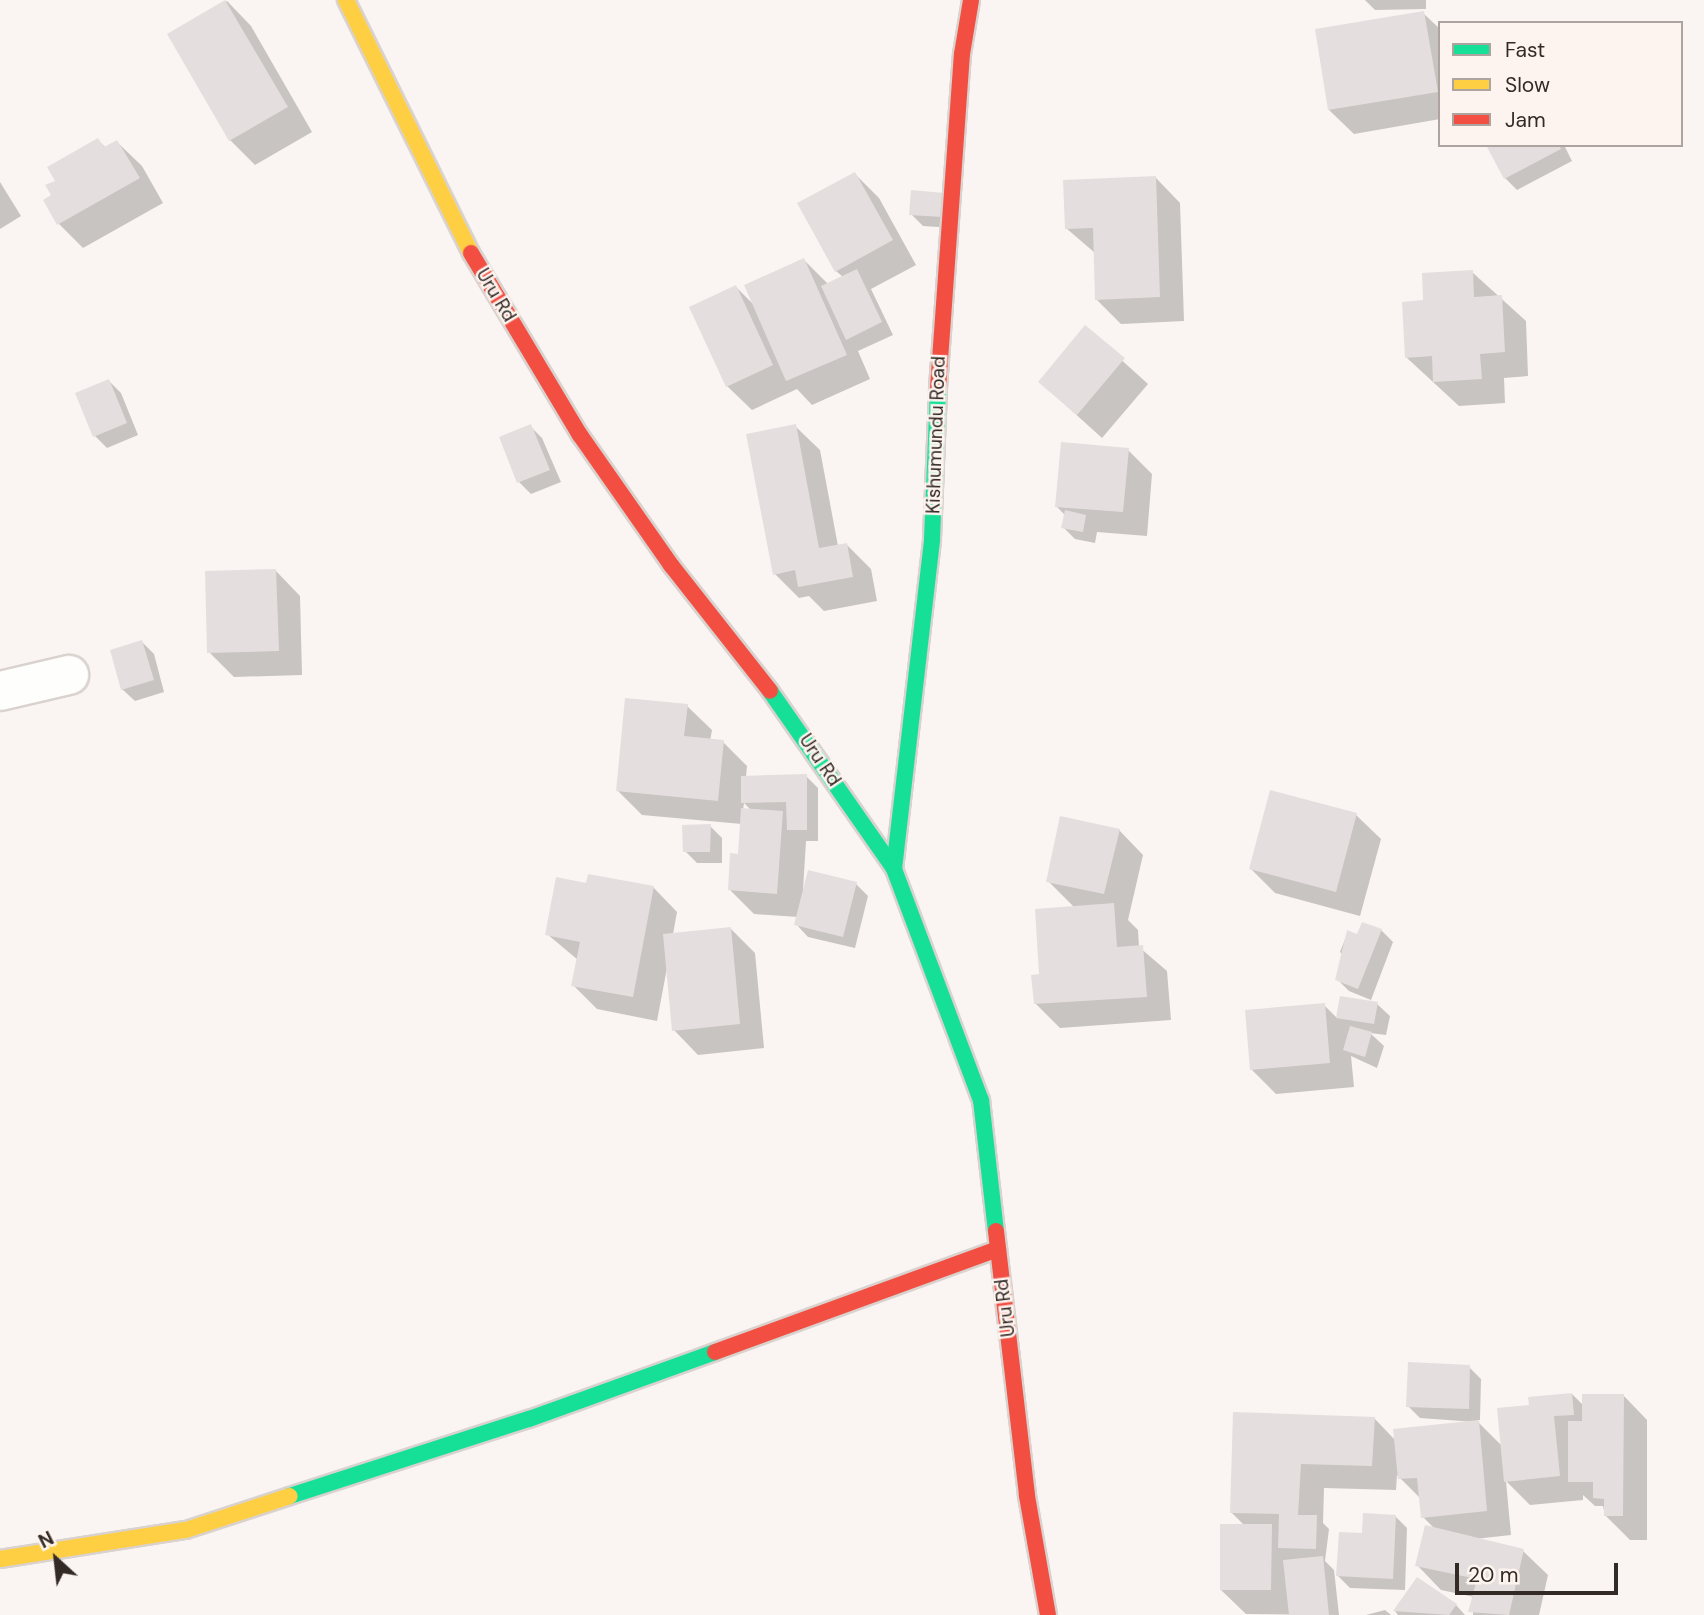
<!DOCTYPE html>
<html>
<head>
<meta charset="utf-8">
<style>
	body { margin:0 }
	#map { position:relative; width:1704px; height:1615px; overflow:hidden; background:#faf5f2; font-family:"DM Sans",sans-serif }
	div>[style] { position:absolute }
	.shadow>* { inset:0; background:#0003 }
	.building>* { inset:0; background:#e5dedf }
	.roads { filter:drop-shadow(2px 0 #d9d2ce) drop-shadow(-2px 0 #d9d2ce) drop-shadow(0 2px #d9d2ce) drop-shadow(0 -2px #d9d2ce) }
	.street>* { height:38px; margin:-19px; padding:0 19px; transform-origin:19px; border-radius:19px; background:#fefefd }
	.fast>* { height:16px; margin:-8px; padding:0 8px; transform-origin:8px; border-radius:8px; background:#16e098 }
	.slow>* { height:16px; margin:-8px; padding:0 8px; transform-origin:8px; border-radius:8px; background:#ffcf43 }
	.jam>* { height:16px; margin:-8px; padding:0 8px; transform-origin:8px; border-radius:8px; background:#f24e42 }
	span { translate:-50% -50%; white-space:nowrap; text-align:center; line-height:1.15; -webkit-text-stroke:5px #fef4ef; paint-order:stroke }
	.street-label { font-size:19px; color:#332a26 }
	.legend { position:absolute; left:1438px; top:21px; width:245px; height:126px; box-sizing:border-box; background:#fef4ef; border:2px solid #ada39f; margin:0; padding:9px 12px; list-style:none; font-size:21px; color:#332a26 }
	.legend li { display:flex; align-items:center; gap:14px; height:35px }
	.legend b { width:35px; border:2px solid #ada39f }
	.north { position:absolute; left:21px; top:1524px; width:70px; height:70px; -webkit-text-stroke:5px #fef4ef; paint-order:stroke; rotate:333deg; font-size:19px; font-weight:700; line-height:28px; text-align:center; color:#332a26 }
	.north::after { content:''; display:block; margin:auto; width:24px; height:32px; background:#332a26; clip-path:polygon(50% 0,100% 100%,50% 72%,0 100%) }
	.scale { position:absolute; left:1455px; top:1563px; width:163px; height:32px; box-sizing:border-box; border:4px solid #332a26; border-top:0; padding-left:9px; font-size:21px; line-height:24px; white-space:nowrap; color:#332a26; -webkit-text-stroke:5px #fef4ef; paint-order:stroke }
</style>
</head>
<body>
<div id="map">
	<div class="shadow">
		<i style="clip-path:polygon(1365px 0,1426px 0,1426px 9px,1375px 10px)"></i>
		<i style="clip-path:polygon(227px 1px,251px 26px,312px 132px,255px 165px,230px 140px,169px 34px)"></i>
		<i style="clip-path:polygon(1423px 13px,1440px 29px,1440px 119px,1354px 134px,1329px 110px)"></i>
		<i style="clip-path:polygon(98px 140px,106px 148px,117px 142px,142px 166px,163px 203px,83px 248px,59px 224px,54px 195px,58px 181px)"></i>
		<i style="clip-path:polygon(1488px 145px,1564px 145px,1572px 161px,1517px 190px,1505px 178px)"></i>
		<i style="clip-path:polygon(855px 174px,879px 198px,916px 265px,871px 289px,893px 335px,858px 351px,870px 379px,812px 405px,797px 389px,752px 410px,727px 386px,736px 287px,755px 306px,804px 260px,828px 284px,843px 277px,836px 271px)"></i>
		<i style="clip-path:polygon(1156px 178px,1180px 203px,1184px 321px,1121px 324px,1096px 299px,1095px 253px,1066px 228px)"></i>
		<i style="clip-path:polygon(0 182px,21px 216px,0 229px)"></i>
		<i style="clip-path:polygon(913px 192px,954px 228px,923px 226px,911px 214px)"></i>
		<i style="clip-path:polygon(1472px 272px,1526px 321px,1528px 376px,1504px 378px,1505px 403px,1459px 406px,1407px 358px)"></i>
		<i style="clip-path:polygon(1085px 327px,1148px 384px,1102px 438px,1040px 382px)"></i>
		<i style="clip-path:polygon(109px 381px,121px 393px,138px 435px,107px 448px,95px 436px)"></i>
		<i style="clip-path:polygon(530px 426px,542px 438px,561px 482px,531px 494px,519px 482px)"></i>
		<i style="clip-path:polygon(795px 426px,820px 450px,838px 546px,847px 545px,871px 569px,877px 601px,824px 611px,809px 596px,799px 598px,775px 574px)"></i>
		<i style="clip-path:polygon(1128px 450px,1152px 474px,1147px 536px,1097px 532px,1095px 543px,1075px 539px,1063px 527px,1065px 515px,1057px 507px)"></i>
		<i style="clip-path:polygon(276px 571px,300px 596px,302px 675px,234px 677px,209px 652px)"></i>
		<i style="clip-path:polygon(142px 642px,154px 654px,164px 692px,135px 701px,122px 689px)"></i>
		<i style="clip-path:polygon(evenodd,687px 706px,712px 730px,710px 741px,723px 742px,747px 766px,746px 777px,806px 776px,818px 788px,818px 841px,806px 841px,803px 890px,856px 884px,868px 896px,855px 948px,808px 937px,796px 924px,798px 917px,754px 914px,730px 890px,740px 856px,742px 824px,642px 815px,617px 790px,687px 706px,744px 803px,751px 810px,743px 810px,744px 803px)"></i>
		<i style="clip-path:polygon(1356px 815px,1381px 839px,1360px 916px,1275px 893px,1251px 869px)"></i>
		<i style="clip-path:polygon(710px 826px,722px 838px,722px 863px,697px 863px,685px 851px)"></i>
		<i style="clip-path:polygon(1119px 830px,1143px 855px,1128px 920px,1138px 930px,1139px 947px,1167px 971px,1171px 1020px,1060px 1028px,1035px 1003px,1040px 976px,1075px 908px,1048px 881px)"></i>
		<i style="clip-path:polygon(588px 885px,653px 887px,677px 912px,673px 934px,731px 929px,755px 953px,764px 1048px,698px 1055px,674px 1030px,667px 968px,657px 1021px,597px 1009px,573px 985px,578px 960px,547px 934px)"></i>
		<i style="clip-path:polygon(1381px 930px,1393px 942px,1371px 1000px,1349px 991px,1337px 979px,1345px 957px,1340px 952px,1348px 932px,1358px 936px)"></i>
		<i style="clip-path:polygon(1377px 1004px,1390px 1016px,1386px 1035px,1370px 1033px,1384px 1046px,1377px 1068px,1351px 1056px,1354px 1087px,1276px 1094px,1252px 1070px,1324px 1005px,1337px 1018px)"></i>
		<i style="clip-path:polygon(1469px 1367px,1481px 1379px,1480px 1420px,1476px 1420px,1502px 1446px,1531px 1406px,1572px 1394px,1584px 1406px,1623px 1395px,1647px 1420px,1647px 1540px,1630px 1540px,1605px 1515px,1603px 1506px,1595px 1506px,1583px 1495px,1583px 1500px,1530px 1505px,1506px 1481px,1511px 1535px,1475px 1539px,1523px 1551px,1548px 1575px,1539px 1615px,1473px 1615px,1474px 1597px,1441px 1590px,1417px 1565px,1435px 1529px,1423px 1517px,1421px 1499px,1397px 1475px,1396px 1490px,1324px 1488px,1323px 1523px,1329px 1529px,1325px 1561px,1334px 1570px,1339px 1615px,1246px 1614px,1221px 1590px,1245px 1526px,1231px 1512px,1235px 1414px,1374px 1418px,1396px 1441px,1475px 1422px,1420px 1418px,1408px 1406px)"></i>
		<i style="clip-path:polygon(1395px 1516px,1407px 1528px,1405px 1590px,1350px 1588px,1338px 1576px,1364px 1535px)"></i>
		<i style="clip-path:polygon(1456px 1605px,1465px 1615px,1398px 1615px,1395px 1611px)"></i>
		<i style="clip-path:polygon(1385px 1610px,1391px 1615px,1366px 1615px)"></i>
	</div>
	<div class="building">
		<i style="clip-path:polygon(225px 0,288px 107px,229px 141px,167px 34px)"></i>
		<i style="clip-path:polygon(1424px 11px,1438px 92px,1328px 110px,1315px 29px)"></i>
		<i style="clip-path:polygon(98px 138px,104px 147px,117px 140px,140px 178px,57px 225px,43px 200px,51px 195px,45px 185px,55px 181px,47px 167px)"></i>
		<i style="clip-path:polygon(1486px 145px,1559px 145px,1561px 149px,1504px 179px)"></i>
		<i style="clip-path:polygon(855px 172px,893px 240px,835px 272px,797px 203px)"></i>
		<i style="clip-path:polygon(1156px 176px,1160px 297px,1095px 300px,1093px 228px,1065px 229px,1063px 180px)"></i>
		<i style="clip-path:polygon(911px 190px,944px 193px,943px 217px,909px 215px)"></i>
		<i style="clip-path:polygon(804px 258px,847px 355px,786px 381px,744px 285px)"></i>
		<i style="clip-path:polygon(857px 269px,882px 322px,846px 340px,821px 286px)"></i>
		<i style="clip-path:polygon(1473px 270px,1474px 297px,1502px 295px,1505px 352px,1480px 354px,1482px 379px,1433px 382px,1432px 356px,1405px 358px,1402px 302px,1423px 300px,1422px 273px)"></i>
		<i style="clip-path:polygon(736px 285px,773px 365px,726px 387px,689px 307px)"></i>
		<i style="clip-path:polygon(1085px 325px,1125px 358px,1077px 415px,1038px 382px)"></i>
		<i style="clip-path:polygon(109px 379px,127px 423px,93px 437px,75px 393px)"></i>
		<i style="clip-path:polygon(531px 424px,550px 470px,517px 483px,499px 437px)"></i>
		<i style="clip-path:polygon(796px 424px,819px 548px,847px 543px,853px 577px,798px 587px,795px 570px,773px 575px,746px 434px)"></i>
		<i style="clip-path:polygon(1061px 442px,1129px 448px,1123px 512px,1055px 507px)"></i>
		<i style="clip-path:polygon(1065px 510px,1086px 515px,1083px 532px,1061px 528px)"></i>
		<i style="clip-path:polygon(276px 569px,279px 651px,207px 653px,205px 571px)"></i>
		<i style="clip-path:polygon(142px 640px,154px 680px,121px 690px,110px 650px)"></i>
		<i style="clip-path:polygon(625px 698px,688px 704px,684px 736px,724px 740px,718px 801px,616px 791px)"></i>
		<i style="clip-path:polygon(807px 774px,807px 830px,787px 830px,786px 802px,741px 803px,741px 776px)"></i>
		<i style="clip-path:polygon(1270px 790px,1357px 813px,1336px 892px,1249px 869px)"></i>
		<i style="clip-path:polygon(741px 808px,783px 811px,777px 894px,728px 890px,730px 853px,738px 854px)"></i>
		<i style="clip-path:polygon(1060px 816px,1120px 829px,1104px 894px,1046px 882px)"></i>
		<i style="clip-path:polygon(711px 824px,710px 852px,683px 852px,682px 825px)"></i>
		<i style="clip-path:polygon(808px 870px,857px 882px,843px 937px,794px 925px)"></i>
		<i style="clip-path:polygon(588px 874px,654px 886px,633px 997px,571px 986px,580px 942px,545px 935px,556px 877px,586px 883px)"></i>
		<i style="clip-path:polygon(1114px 903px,1117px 947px,1143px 945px,1147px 997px,1034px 1004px,1031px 975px,1039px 974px,1035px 909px)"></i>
		<i style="clip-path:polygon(1362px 922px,1382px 929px,1358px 989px,1335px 980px,1347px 930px,1357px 934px)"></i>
		<i style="clip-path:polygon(731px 927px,740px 1024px,672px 1031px,663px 934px)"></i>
		<i style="clip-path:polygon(1340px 996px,1378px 1002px,1374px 1024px,1336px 1018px)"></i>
		<i style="clip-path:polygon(1325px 1003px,1330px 1063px,1250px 1070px,1245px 1010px)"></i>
		<i style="clip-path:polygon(1350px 1026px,1372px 1032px,1365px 1057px,1343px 1050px)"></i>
		<i style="clip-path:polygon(1408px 1362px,1470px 1365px,1469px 1409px,1406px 1407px)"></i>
		<i style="clip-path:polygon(1572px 1393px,1574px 1415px,1554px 1416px,1560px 1476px,1504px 1482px,1497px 1408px,1529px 1405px,1528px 1397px)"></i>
		<i style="clip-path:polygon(1582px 1394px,1624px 1394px,1623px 1516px,1604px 1516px,1604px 1499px,1593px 1498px,1593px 1482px,1568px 1482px,1568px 1421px,1582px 1421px)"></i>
		<i style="clip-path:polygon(1233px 1412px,1375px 1417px,1372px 1466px,1301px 1464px,1298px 1515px,1317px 1515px,1316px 1549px,1278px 1548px,1279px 1514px,1230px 1513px)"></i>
		<i style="clip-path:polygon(1479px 1420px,1487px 1511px,1421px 1518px,1417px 1478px,1398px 1479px,1393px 1429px)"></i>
		<i style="clip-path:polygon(1363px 1513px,1396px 1515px,1393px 1579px,1336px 1576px,1339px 1532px,1362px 1533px)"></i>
		<i style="clip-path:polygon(1220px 1524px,1272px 1524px,1271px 1590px,1220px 1590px)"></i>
		<i style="clip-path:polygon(1425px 1525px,1524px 1549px,1509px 1615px,1468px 1612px,1477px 1579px,1415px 1566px)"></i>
		<i style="clip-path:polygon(1323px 1556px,1329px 1615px,1289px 1615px,1283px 1560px)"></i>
		<i style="clip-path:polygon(1417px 1577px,1457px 1604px,1449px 1615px,1393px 1611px)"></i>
	</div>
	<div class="roads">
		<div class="street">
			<i style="left:0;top:691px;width:71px;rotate:-13.1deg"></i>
		</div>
		<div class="fast">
			<i style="left:770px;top:691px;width:217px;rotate:55.1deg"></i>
			<i style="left:894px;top:869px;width:247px;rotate:69.4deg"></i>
			<i style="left:981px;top:1100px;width:132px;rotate:83.5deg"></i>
			<i style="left:894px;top:869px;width:332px;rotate:-83.4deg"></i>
			<i style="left:932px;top:539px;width:151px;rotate:-87.7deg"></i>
			<i style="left:290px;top:1496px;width:251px;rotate:-17.9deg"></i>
			<i style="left:529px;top:1419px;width:198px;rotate:-19.8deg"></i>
		</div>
		<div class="slow">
			<i style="left:346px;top:0;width:282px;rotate:63.7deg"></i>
			<i style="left:0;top:1559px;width:188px;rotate:-8.9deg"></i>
			<i style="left:186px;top:1530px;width:109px;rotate:-18.1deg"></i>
		</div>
		<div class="jam">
			<i style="left:471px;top:253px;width:212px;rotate:59.1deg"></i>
			<i style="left:580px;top:435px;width:159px;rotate:55deg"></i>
			<i style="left:671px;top:565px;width:160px;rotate:51.8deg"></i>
			<i style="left:938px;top:388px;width:335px;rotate:-85.9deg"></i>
			<i style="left:962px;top:54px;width:55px;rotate:-80.5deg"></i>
			<i style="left:996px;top:1231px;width:267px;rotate:83.3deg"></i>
			<i style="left:1027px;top:1496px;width:121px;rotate:80deg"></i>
			<i style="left:715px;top:1352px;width:301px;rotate:-20deg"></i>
		</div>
	</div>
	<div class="street-label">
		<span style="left:496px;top:295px;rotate:59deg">Uru Rd</span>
		<span style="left:936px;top:435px;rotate:-88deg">Kishumundu Road</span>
		<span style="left:820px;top:760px;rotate:56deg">Uru Rd</span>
		<span style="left:1005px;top:1308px;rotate:-97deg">Uru Rd</span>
	</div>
	<ul class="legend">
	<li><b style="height:9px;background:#16e098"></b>Fast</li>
	<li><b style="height:9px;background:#ffcf43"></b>Slow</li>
	<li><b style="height:9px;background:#f24e42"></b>Jam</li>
	</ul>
	<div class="north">N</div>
	<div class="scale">20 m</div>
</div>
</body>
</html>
